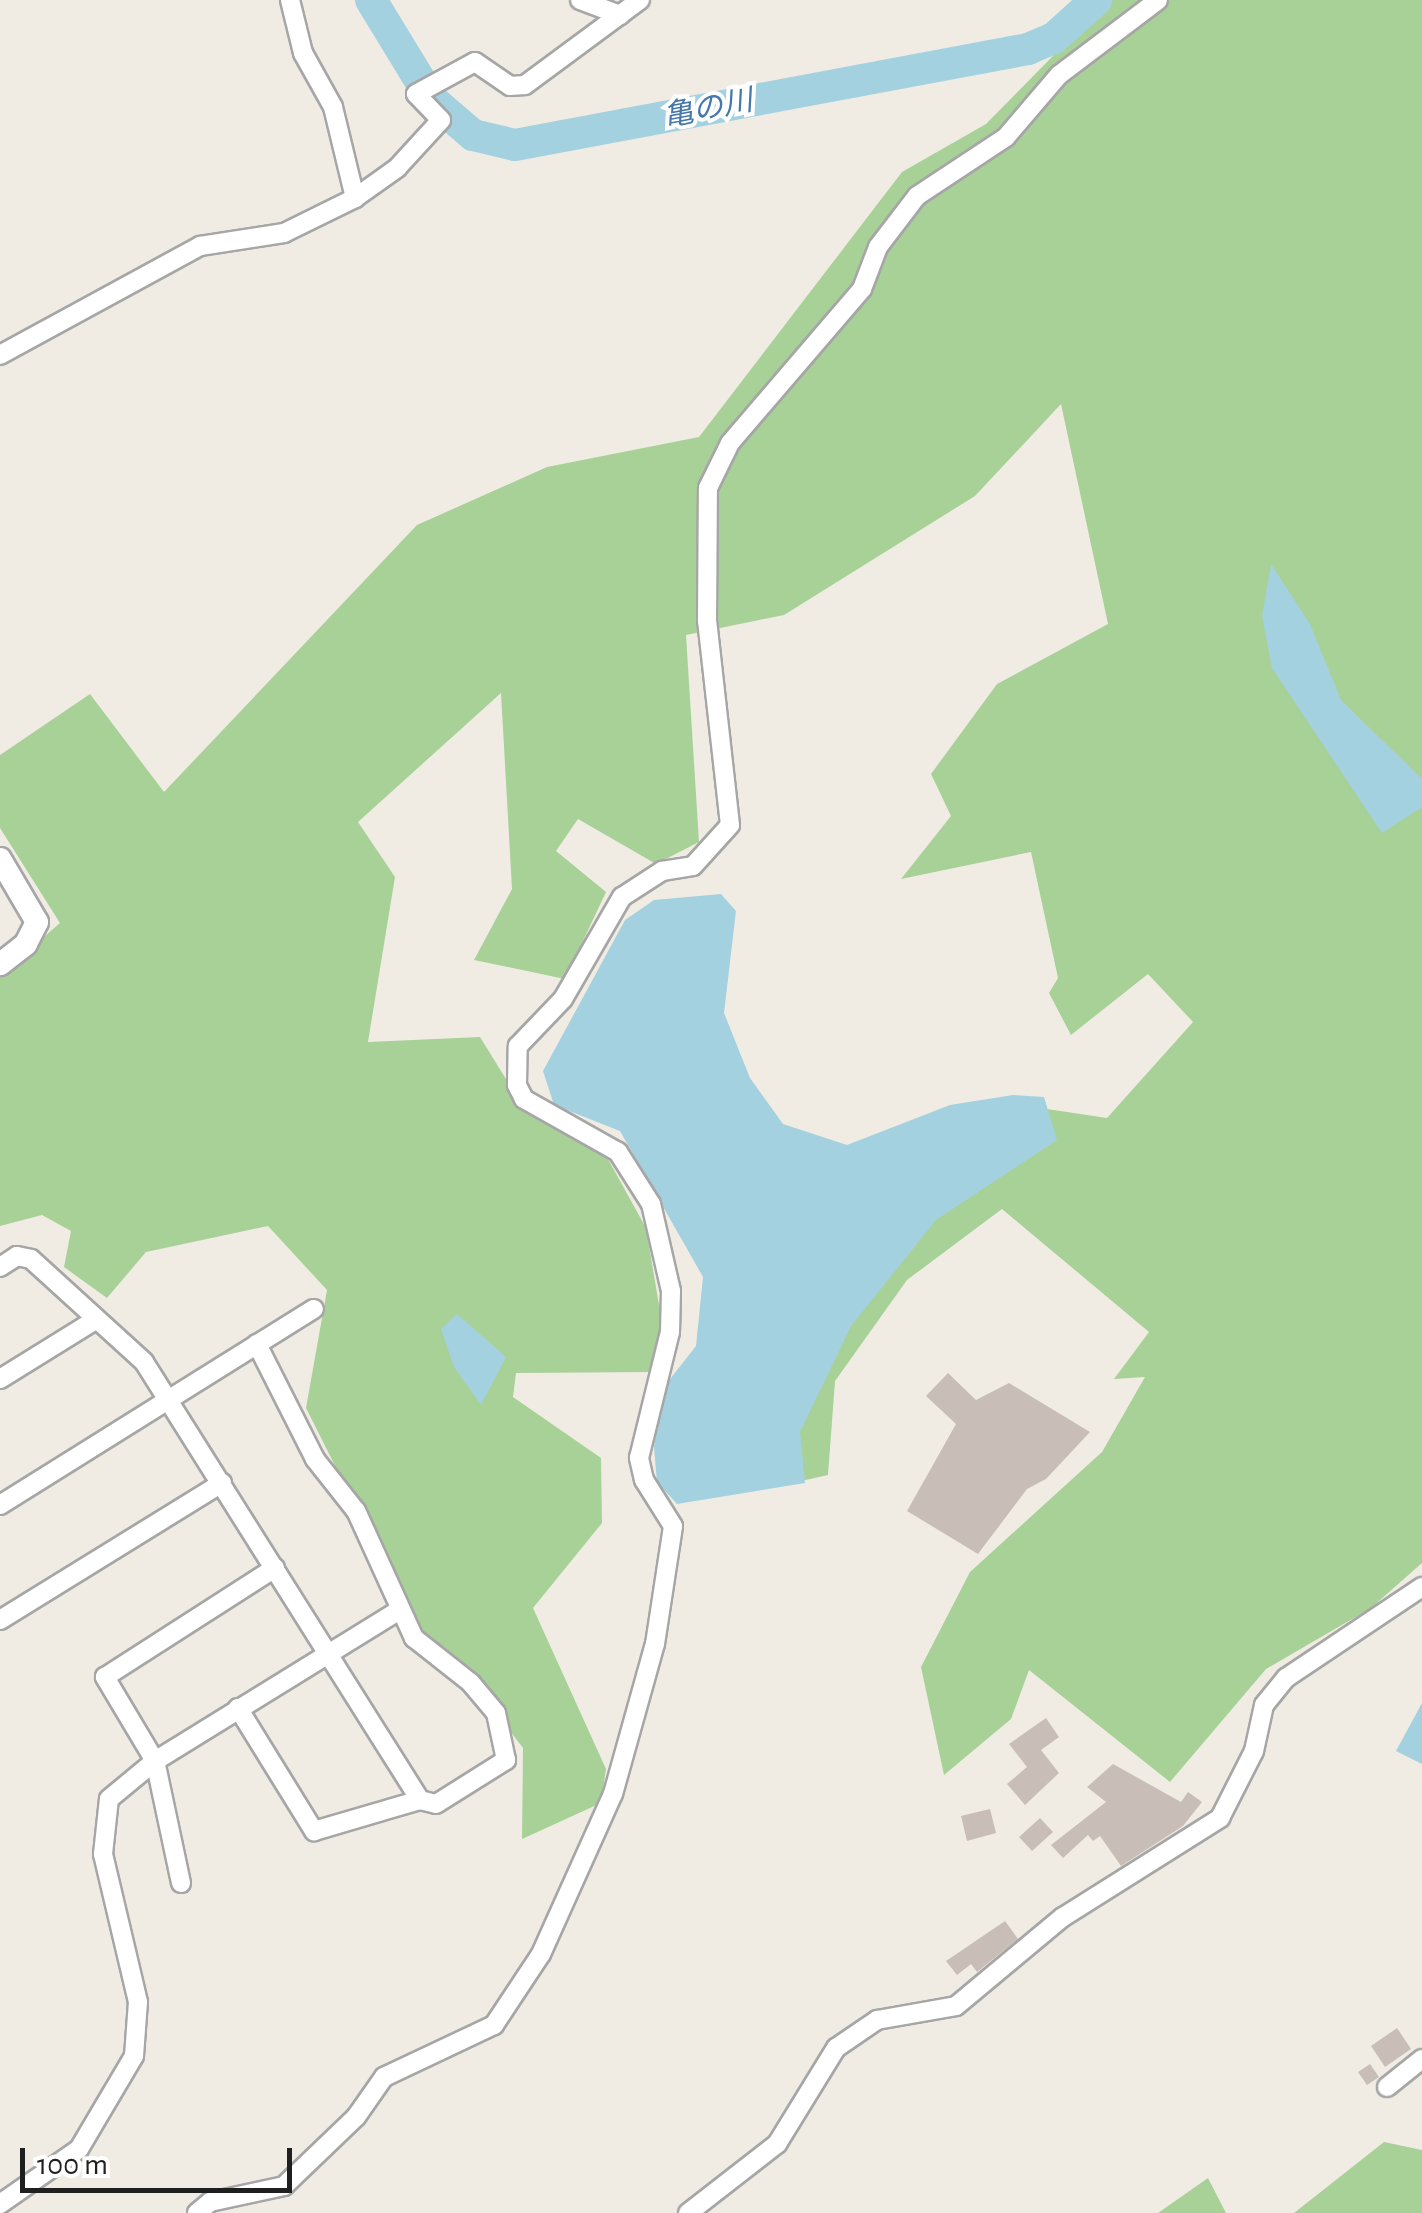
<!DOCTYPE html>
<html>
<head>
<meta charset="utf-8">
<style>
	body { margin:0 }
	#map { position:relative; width:1422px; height:2213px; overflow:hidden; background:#f0ece4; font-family:"Alegreya Sans","Noto Sans JP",sans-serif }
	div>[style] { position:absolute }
	.forest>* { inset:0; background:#a8d197 }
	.water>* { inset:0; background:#a3d1df }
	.river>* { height:32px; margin:-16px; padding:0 16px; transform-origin:16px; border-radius:16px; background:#a3d1df }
	.building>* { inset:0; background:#c8beb7 }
	.roads { filter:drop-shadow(2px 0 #a6a6a6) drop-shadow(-2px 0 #a6a6a6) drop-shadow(0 2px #a6a6a6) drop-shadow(0 -2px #a6a6a6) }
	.minor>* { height:18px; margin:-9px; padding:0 9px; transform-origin:9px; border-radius:9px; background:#fff }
	.tertiary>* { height:22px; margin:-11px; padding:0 11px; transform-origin:11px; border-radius:11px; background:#fff }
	span { translate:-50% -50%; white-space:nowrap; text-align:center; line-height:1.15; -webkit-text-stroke:8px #fff; paint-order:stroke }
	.water-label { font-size:30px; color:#47a; font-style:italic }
	.scale { position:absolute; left:20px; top:2148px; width:272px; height:45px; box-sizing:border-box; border:5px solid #1f1f1f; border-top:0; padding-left:12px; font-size:30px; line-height:35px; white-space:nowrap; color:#1f1f1f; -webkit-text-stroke:8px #fff; paint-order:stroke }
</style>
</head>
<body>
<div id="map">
	<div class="forest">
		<i style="clip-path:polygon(1108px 0,1422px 0,1422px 1563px,1371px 1608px,1266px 1669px,1170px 1782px,1029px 1670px,1011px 1719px,944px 1775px,921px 1667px,970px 1572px,1102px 1452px,1145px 1377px,1114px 1379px,1149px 1332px,1002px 1209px,907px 1280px,835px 1381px,828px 1475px,792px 1483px,792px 1376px,913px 1210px,1047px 1109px,1107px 1118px,1193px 1022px,1148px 974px,1071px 1035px,1049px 993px,1058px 978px,1031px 852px,901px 879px,951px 816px,931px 774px,997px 684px,1108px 624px,1061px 404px,975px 496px,784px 615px,686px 635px,699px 842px,656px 864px,578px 819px,556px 851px,606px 892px,565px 979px,474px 960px,512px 889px,501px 693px,358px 822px,395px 877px,368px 1042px,480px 1037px,527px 1113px,608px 1159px,646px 1228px,662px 1323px,652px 1372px,516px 1373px,513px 1397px,601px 1458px,602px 1523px,533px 1608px,606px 1769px,601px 1803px,522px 1839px,523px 1748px,455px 1659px,416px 1627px,306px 1408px,327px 1290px,268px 1226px,146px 1252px,107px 1298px,64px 1267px,71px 1231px,42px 1215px,0 1226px,0 975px,60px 923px,0 828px,0 755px,90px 694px,164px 792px,417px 525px,547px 467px,699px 437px,902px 172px,986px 124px)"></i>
		<i style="clip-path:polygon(1384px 2142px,1422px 2150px,1422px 2213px,1294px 2213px)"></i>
		<i style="clip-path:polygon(1208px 2178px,1226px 2213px,1158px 2213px)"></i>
	</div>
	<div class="water">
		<i style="clip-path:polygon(1271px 564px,1310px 624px,1341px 700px,1422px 779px,1422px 807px,1382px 833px,1272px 668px,1262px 616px)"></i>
		<i style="clip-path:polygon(721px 894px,736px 911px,724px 1013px,750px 1078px,783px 1124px,847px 1145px,950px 1105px,1013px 1095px,1044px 1097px,1057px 1140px,936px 1220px,851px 1326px,800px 1432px,805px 1483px,677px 1504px,657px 1482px,654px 1447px,663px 1388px,696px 1346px,703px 1277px,620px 1131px,554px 1105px,543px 1071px,625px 920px,654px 900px)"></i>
		<i style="clip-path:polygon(457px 1314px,506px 1357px,481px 1405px,454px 1367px,441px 1329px)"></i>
		<i style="clip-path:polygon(1422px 1703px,1422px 1764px,1396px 1751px)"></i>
	</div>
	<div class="river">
		<i style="left:371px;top:0;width:117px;rotate:58.6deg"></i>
		<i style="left:432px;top:100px;width:54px;rotate:40.5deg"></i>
		<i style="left:473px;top:135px;width:43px;rotate:13.4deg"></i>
		<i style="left:515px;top:145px;width:522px;rotate:-10.6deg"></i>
		<i style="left:1028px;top:49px;width:28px;rotate:-23deg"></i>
		<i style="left:1054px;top:38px;width:57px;rotate:-42.1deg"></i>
	</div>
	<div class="building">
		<i style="clip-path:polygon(948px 1373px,976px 1400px,1009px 1383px,1090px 1432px,1046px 1479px,1027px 1489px,978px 1554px,907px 1511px,956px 1424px,926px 1396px)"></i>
		<i style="clip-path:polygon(1046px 1718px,1059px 1737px,1041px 1750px,1059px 1773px,1025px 1805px,1007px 1784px,1027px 1767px,1009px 1744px)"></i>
		<i style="clip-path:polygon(1113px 1764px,1181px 1802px,1188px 1792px,1202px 1802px,1183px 1826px,1121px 1866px,1100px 1836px,1093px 1841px,1088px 1835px,1063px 1858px,1051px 1845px,1106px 1802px,1087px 1787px)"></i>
		<i style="clip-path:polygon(990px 1809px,996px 1833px,967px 1841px,961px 1816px)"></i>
		<i style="clip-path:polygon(1040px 1818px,1053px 1832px,1032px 1851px,1019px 1837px)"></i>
		<i style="clip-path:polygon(1005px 1921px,1018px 1939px,977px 1972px,971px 1964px,957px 1975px,946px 1961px)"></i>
		<i style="clip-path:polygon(1397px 2028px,1411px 2049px,1385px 2067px,1371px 2046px)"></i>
		<i style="clip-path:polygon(1370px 2064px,1379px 2077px,1367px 2085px,1358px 2072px)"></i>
	</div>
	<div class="roads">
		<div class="minor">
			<i style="left:290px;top:0;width:55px;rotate:76.2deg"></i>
			<i style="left:303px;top:53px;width:62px;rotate:60.9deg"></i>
			<i style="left:333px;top:107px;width:94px;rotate:76.4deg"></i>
			<i style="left:580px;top:0;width:43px;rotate:20.6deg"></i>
			<i style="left:0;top:355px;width:228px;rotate:-28.6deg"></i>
			<i style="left:200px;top:246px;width:85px;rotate:-8.8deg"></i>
			<i style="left:284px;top:233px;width:79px;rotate:-26.2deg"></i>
			<i style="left:355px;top:198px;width:52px;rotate:-35.5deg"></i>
			<i style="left:397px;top:168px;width:65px;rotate:-47.5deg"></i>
			<i style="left:441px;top:120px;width:36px;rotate:-134deg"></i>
			<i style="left:416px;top:94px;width:67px;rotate:-28.5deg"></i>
			<i style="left:475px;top:62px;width:42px;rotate:34.4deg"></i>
			<i style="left:510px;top:86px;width:15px;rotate:-4deg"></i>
			<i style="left:525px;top:85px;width:143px;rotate:-36.5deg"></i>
			<i style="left:0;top:1267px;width:20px;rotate:-33deg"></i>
			<i style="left:17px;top:1256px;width:14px;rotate:12deg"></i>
			<i style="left:31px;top:1259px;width:153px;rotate:42.3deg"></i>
			<i style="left:144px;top:1362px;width:518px;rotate:57.78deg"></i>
			<i style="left:0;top:1379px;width:112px;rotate:-31.8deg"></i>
			<i style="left:0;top:1505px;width:370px;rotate:-32deg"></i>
			<i style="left:0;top:1620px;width:261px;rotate:-31.7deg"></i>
			<i style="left:238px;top:1708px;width:145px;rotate:58.3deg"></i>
			<i style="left:314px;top:1831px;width:110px;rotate:-16.3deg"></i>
			<i style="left:420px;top:1800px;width:16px;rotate:14deg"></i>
			<i style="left:436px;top:1804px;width:83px;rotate:-32.2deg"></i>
			<i style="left:506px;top:1760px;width:48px;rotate:-102deg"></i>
			<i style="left:496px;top:1713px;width:39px;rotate:-130deg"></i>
			<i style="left:471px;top:1683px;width:73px;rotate:-141.7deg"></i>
			<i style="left:414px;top:1638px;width:140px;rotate:-114.5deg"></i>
			<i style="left:356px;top:1511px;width:66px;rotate:-128.3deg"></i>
			<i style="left:315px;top:1459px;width:129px;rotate:-116.8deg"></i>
			<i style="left:181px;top:1883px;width:125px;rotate:-102deg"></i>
			<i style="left:155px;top:1761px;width:98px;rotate:-120.8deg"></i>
			<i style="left:105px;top:1677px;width:202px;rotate:-32.7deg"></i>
			<i style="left:1387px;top:2087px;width:45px;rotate:-38.7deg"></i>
			<i style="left:0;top:2204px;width:96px;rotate:-34.8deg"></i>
			<i style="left:79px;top:2149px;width:108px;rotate:-59.4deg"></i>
			<i style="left:134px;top:2056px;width:54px;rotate:-85.8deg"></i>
			<i style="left:138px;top:2002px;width:152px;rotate:-103.3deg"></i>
			<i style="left:103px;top:1854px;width:55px;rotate:-83.8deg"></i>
			<i style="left:109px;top:1799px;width:60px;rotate:-39.6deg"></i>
			<i style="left:155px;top:1761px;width:286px;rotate:-31.7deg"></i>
			<i style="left:197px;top:2213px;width:17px;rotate:-40deg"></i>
			<i style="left:210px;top:2202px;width:76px;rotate:-12.2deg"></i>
			<i style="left:284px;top:2186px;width:100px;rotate:-43.8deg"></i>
			<i style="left:356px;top:2117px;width:49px;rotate:-55deg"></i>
			<i style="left:384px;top:2077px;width:122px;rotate:-25.3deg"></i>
			<i style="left:494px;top:2025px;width:85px;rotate:-56.5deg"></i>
			<i style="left:541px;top:1954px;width:175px;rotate:-65.8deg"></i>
			<i style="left:613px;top:1794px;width:156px;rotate:-74.4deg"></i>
			<i style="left:655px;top:1644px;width:119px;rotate:-81.3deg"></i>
			<i style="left:673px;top:1526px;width:54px;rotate:-122.2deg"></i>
			<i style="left:644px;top:1480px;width:23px;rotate:-103deg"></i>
			<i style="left:639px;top:1458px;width:130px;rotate:-76.2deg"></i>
			<i style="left:670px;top:1332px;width:41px;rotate:-88.6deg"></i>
			<i style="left:671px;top:1291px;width:89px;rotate:-102.9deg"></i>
			<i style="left:651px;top:1204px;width:62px;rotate:-122.4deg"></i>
			<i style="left:618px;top:1152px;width:108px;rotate:-150.6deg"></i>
			<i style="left:524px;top:1099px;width:16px;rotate:-117deg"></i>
			<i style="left:517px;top:1085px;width:39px;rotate:-89deg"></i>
			<i style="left:518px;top:1046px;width:65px;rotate:-46.2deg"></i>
			<i style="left:563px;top:999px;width:118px;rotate:-60deg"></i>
			<i style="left:622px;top:897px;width:48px;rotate:-33deg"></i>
			<i style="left:662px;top:871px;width:31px;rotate:-9deg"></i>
			<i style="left:693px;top:866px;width:55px;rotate:-47.9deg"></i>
			<i style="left:730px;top:825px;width:205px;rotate:-96.4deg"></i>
			<i style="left:707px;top:621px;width:133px;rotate:-89.6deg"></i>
			<i style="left:708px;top:488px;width:50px;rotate:-63.9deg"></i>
			<i style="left:730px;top:443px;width:203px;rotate:-49.4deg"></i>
			<i style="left:862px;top:289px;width:45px;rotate:-69.1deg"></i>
			<i style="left:878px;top:247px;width:64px;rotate:-52.6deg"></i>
			<i style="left:917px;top:196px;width:107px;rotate:-33.5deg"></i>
			<i style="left:1006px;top:137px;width:82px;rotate:-49.5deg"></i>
			<i style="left:1059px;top:75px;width:124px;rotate:-37.1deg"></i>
			<i style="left:688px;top:2213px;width:113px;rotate:-37.8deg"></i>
			<i style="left:777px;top:2144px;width:113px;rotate:-58.4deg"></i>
			<i style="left:836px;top:2048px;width:50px;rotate:-34.3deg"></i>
			<i style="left:877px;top:2020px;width:80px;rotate:-10deg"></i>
			<i style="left:956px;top:2006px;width:139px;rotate:-39.8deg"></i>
			<i style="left:1063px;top:1917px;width:186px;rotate:-32.2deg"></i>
			<i style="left:1220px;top:1818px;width:75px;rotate:-63.1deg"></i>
			<i style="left:1254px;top:1751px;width:47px;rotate:-77.7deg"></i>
			<i style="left:1264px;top:1705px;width:35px;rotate:-51deg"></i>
			<i style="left:1286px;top:1678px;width:164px;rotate:-33.8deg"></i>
		</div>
		<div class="tertiary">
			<i style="left:0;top:859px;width:73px;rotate:59.6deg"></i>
			<i style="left:37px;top:922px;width:25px;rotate:117deg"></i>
			<i style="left:26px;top:944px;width:33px;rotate:142deg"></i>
		</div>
	</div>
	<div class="water-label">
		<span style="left:708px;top:109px;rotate:-11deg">亀の川</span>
	</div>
	<div class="scale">100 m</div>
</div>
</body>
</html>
